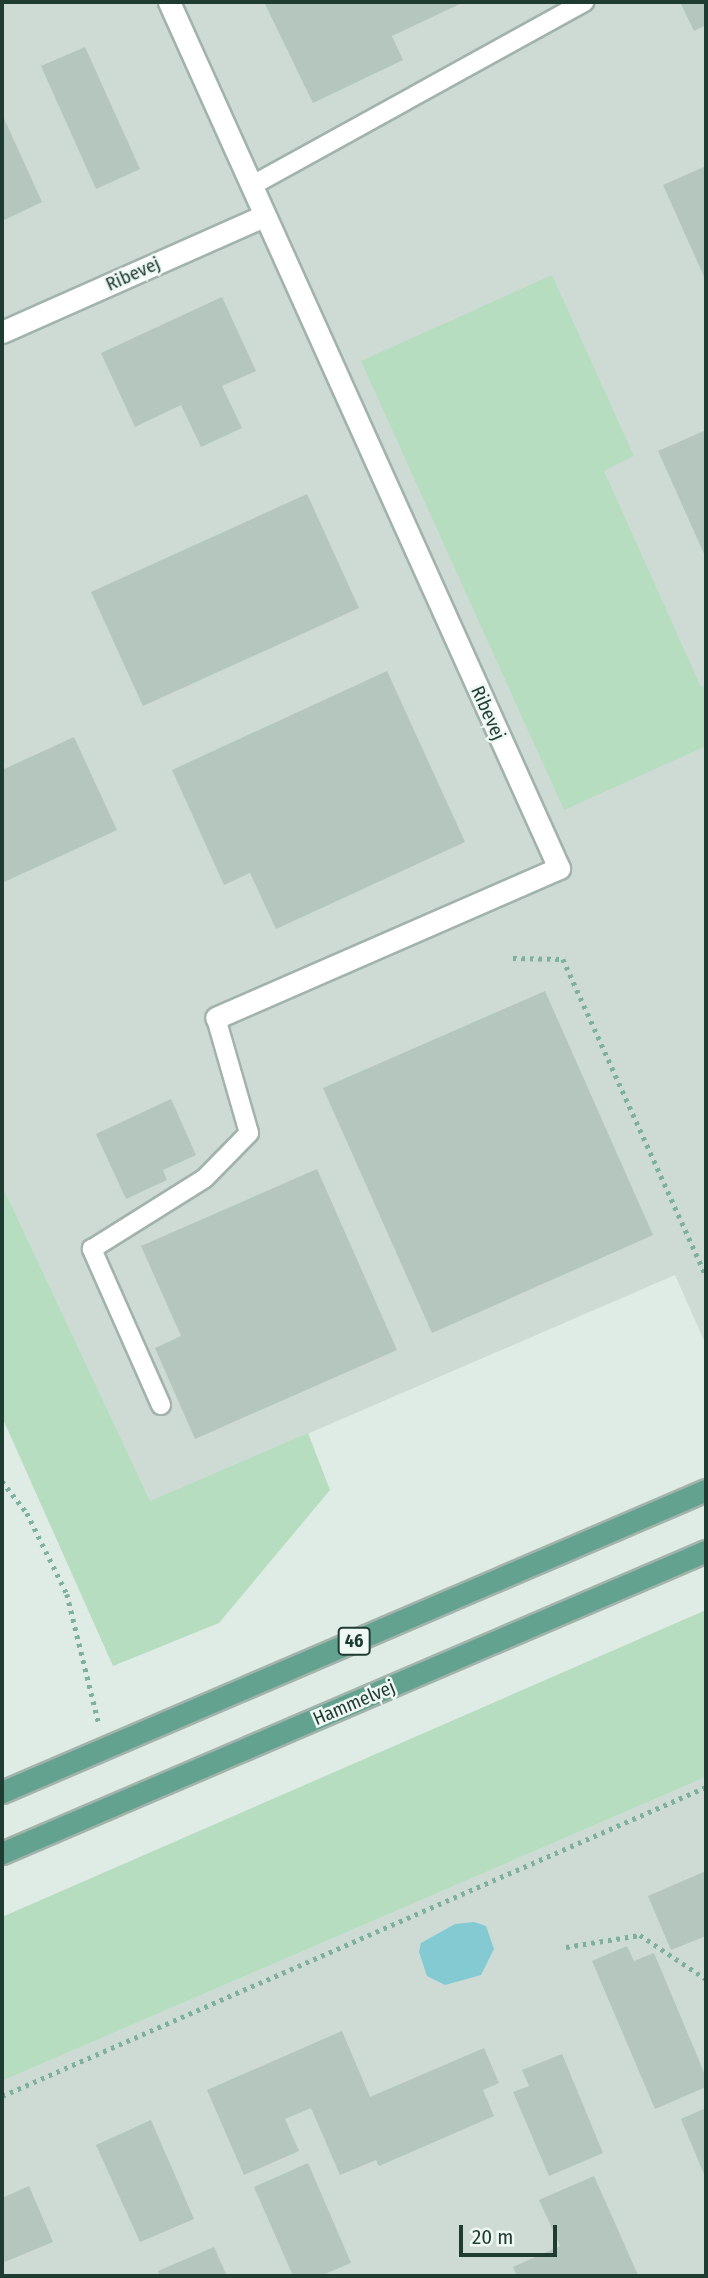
<!DOCTYPE html>
<html>
<head>
<meta charset="utf-8">
<style>
	body { margin:0 }
	#map { position:relative; width:708px; height:2278px; overflow:hidden; background:#dfebe5; font-family:"Fira Sans Condensed",sans-serif }
	div>[style] { position:absolute }
	.built>* { inset:0; background:#cddbd4 }
	.green>* { inset:0; background:#b7ddc0 }
	.water>* { inset:0; background:#84cad3 }
	.building>* { inset:0; background:#b4c6be }
	.path>* { height:4.5px; margin-top:-2.25px; transform-origin:0; background:repeating-linear-gradient(90deg,#7eb09e 0 3.5px,transparent 0 8.5px) }
	.roads { filter:drop-shadow(2px 0 #a2b3ac) drop-shadow(-2px 0 #a2b3ac) drop-shadow(0 2px #a2b3ac) drop-shadow(0 -2px #a2b3ac) }
	.service>* { height:18px; margin:-9px; padding:0 9px; transform-origin:9px; border-radius:9px; background:#fff }
	.minor>* { height:21px; margin:-10.5px; padding:0 10.5px; transform-origin:10.5px; border-radius:10.5px; background:#fff }
	.primary>* { height:21px; margin:-10.5px; padding:0 10.5px; transform-origin:10.5px; border-radius:10.5px; background:#62a28f }
	span { translate:-50% -50%; white-space:nowrap; text-align:center; line-height:1.15; -webkit-text-stroke:5px #eff8f3; paint-order:stroke }
	.shield-label span { padding:2px 5px; background:#eff8f3; border:2px solid; border-radius:5px; -webkit-text-stroke-width:0 }
	.shield-label { font-size:18px; color:#1f3c33; font-weight:700 }
	.street-label { font-size:19px; color:#1f3c33 }
	.frame { position:absolute; inset:0; border:4px solid #1f3c33; pointer-events:none }
	.scale { position:absolute; left:459px; top:2225px; width:98px; height:32px; box-sizing:border-box; border:4px solid #1f3c33; border-top:0; padding-left:9px; font-size:21px; line-height:24px; white-space:nowrap; color:#1f3c33; -webkit-text-stroke:5px #eff8f3; paint-order:stroke }
</style>
</head>
<body>
<div id="map">
	<div class="built">
		<i style="clip-path:polygon(2px 2px,706px 2px,706px 1345px,675px 1275px,150px 1502px,2px 1185px)"></i>
		<i style="clip-path:polygon(706px 1777px,706px 2276px,2px 2276px,2px 2081px)"></i>
	</div>
	<div class="green">
		<i style="clip-path:polygon(552px 275px,634px 456px,604px 471px,701px 687px,706px 685px,706px 746px,564px 810px,361px 361px)"></i>
		<i style="clip-path:polygon(2px 1185px,150px 1501px,308px 1433px,330px 1490px,219px 1623px,113px 1666px,2px 1417px)"></i>
		<i style="clip-path:polygon(706px 1610px,706px 1777px,2px 2081px,2px 1917px)"></i>
	</div>
	<div class="water">
		<i style="clip-path:polygon(474px 1922px,486px 1926px,494px 1949px,481px 1975px,445px 1985px,427px 1976px,419px 1952px,421px 1943px,455px 1924px)"></i>
	</div>
	<div class="building">
		<i style="clip-path:polygon(264px 2px,464px 2px,392px 36px,403px 60px,313px 103px)"></i>
		<i style="clip-path:polygon(680px 2px,706px 2px,706px 25px,694px 31px)"></i>
		<i style="clip-path:polygon(85px 47px,140px 169px,96px 189px,41px 66px)"></i>
		<i style="clip-path:polygon(2px 114px,42px 202px,2px 221px)"></i>
		<i style="clip-path:polygon(706px 166px,706px 281px,663px 185px)"></i>
		<i style="clip-path:polygon(222px 297px,256px 371px,222px 386px,242px 428px,201px 447px,181px 405px,135px 427px,101px 353px)"></i>
		<i style="clip-path:polygon(706px 430px,706px 558px,658px 451px)"></i>
		<i style="clip-path:polygon(307px 494px,359px 608px,143px 706px,91px 592px)"></i>
		<i style="clip-path:polygon(387px 671px,465px 842px,276px 929px,250px 873px,224px 885px,172px 770px)"></i>
		<i style="clip-path:polygon(74px 737px,117px 830px,2px 883px,2px 770px)"></i>
		<i style="clip-path:polygon(545px 991px,653px 1235px,432px 1333px,323px 1088px)"></i>
		<i style="clip-path:polygon(171px 1099px,196px 1155px,163px 1170px,167px 1180px,126px 1199px,96px 1134px)"></i>
		<i style="clip-path:polygon(317px 1169px,397px 1350px,195px 1439px,155px 1348px,181px 1336px,141px 1246px)"></i>
		<i style="clip-path:polygon(706px 1871px,706px 1936px,671px 1950px,648px 1896px)"></i>
		<i style="clip-path:polygon(627px 1946px,634px 1961px,654px 1953px,706px 2077px,706px 2087px,655px 2109px,592px 1961px)"></i>
		<i style="clip-path:polygon(342px 2031px,370px 2097px,484px 2048px,499px 2083px,483px 2090px,494px 2116px,379px 2166px,376px 2160px,340px 2175px,311px 2108px,285px 2119px,299px 2151px,244px 2175px,207px 2090px)"></i>
		<i style="clip-path:polygon(562px 2054px,603px 2153px,549px 2176px,513px 2092px,529px 2086px,522px 2070px)"></i>
		<i style="clip-path:polygon(706px 2108px,706px 2179px,681px 2119px)"></i>
		<i style="clip-path:polygon(151px 2120px,194px 2219px,140px 2242px,96px 2145px)"></i>
		<i style="clip-path:polygon(308px 2163px,351px 2263px,320px 2276px,293px 2276px,254px 2187px)"></i>
		<i style="clip-path:polygon(594px 2176px,638px 2275px,517px 2276px,513px 2267px,560px 2246px,539px 2200px)"></i>
		<i style="clip-path:polygon(29px 2186px,53px 2242px,2px 2263px,2px 2198px)"></i>
		<i style="clip-path:polygon(214px 2247px,227px 2276px,160px 2276px,158px 2271px)"></i>
	</div>
	<div class="path">
		<i style="left:513px;top:958px;width:50px;rotate:1.1deg"></i>
		<i style="left:563px;top:959px;width:348px;rotate:65.7deg"></i>
		<i style="left:2px;top:1481px;width:41px;rotate:52deg"></i>
		<i style="left:27px;top:1513px;width:90px;rotate:63.7deg"></i>
		<i style="left:67px;top:1594px;width:134px;rotate:76.2deg"></i>
		<i style="left:566px;top:1947px;width:75px;rotate:-9.2deg"></i>
		<i style="left:640px;top:1935px;width:79px;rotate:33.7deg"></i>
		<i style="left:2px;top:2096px;width:769px;rotate:-23.7deg"></i>
	</div>
	<div class="roads">
		<div class="service">
			<i style="left:251px;top:186px;width:381px;rotate:-28.9deg"></i>
			<i style="left:161px;top:1405px;width:171px;rotate:-113.9deg"></i>
			<i style="left:92px;top:1249px;width:133px;rotate:-32.1deg"></i>
			<i style="left:205px;top:1178px;width:63px;rotate:-45.6deg"></i>
			<i style="left:249px;top:1133px;width:120px;rotate:-106deg"></i>
		</div>
		<div class="minor">
			<i style="left:169px;top:2px;width:950px;rotate:65.76deg"></i>
			<i style="left:559px;top:868px;width:374px;rotate:156.4deg"></i>
			<i style="left:2px;top:332px;width:287px;rotate:-23.9deg"></i>
		</div>
		<div class="primary">
			<i style="left:2px;top:1792px;width:766px;rotate:-23.22deg"></i>
			<i style="left:2px;top:1853px;width:766px;rotate:-23.22deg"></i>
		</div>
	</div>
	<div class="shield-label">
		<span style="left:354px;top:1641px">46</span>
	</div>
	<div class="street-label">
		<span style="left:133px;top:274px;rotate:-24deg">Ribevej</span>
		<span style="left:488px;top:713px;rotate:66deg">Ribevej</span>
		<span style="left:354px;top:1703px;rotate:-23deg">Hammelvej</span>
	</div>
	<div class="frame"></div>
	<div class="scale">20 m</div>
</div>
</body>
</html>
